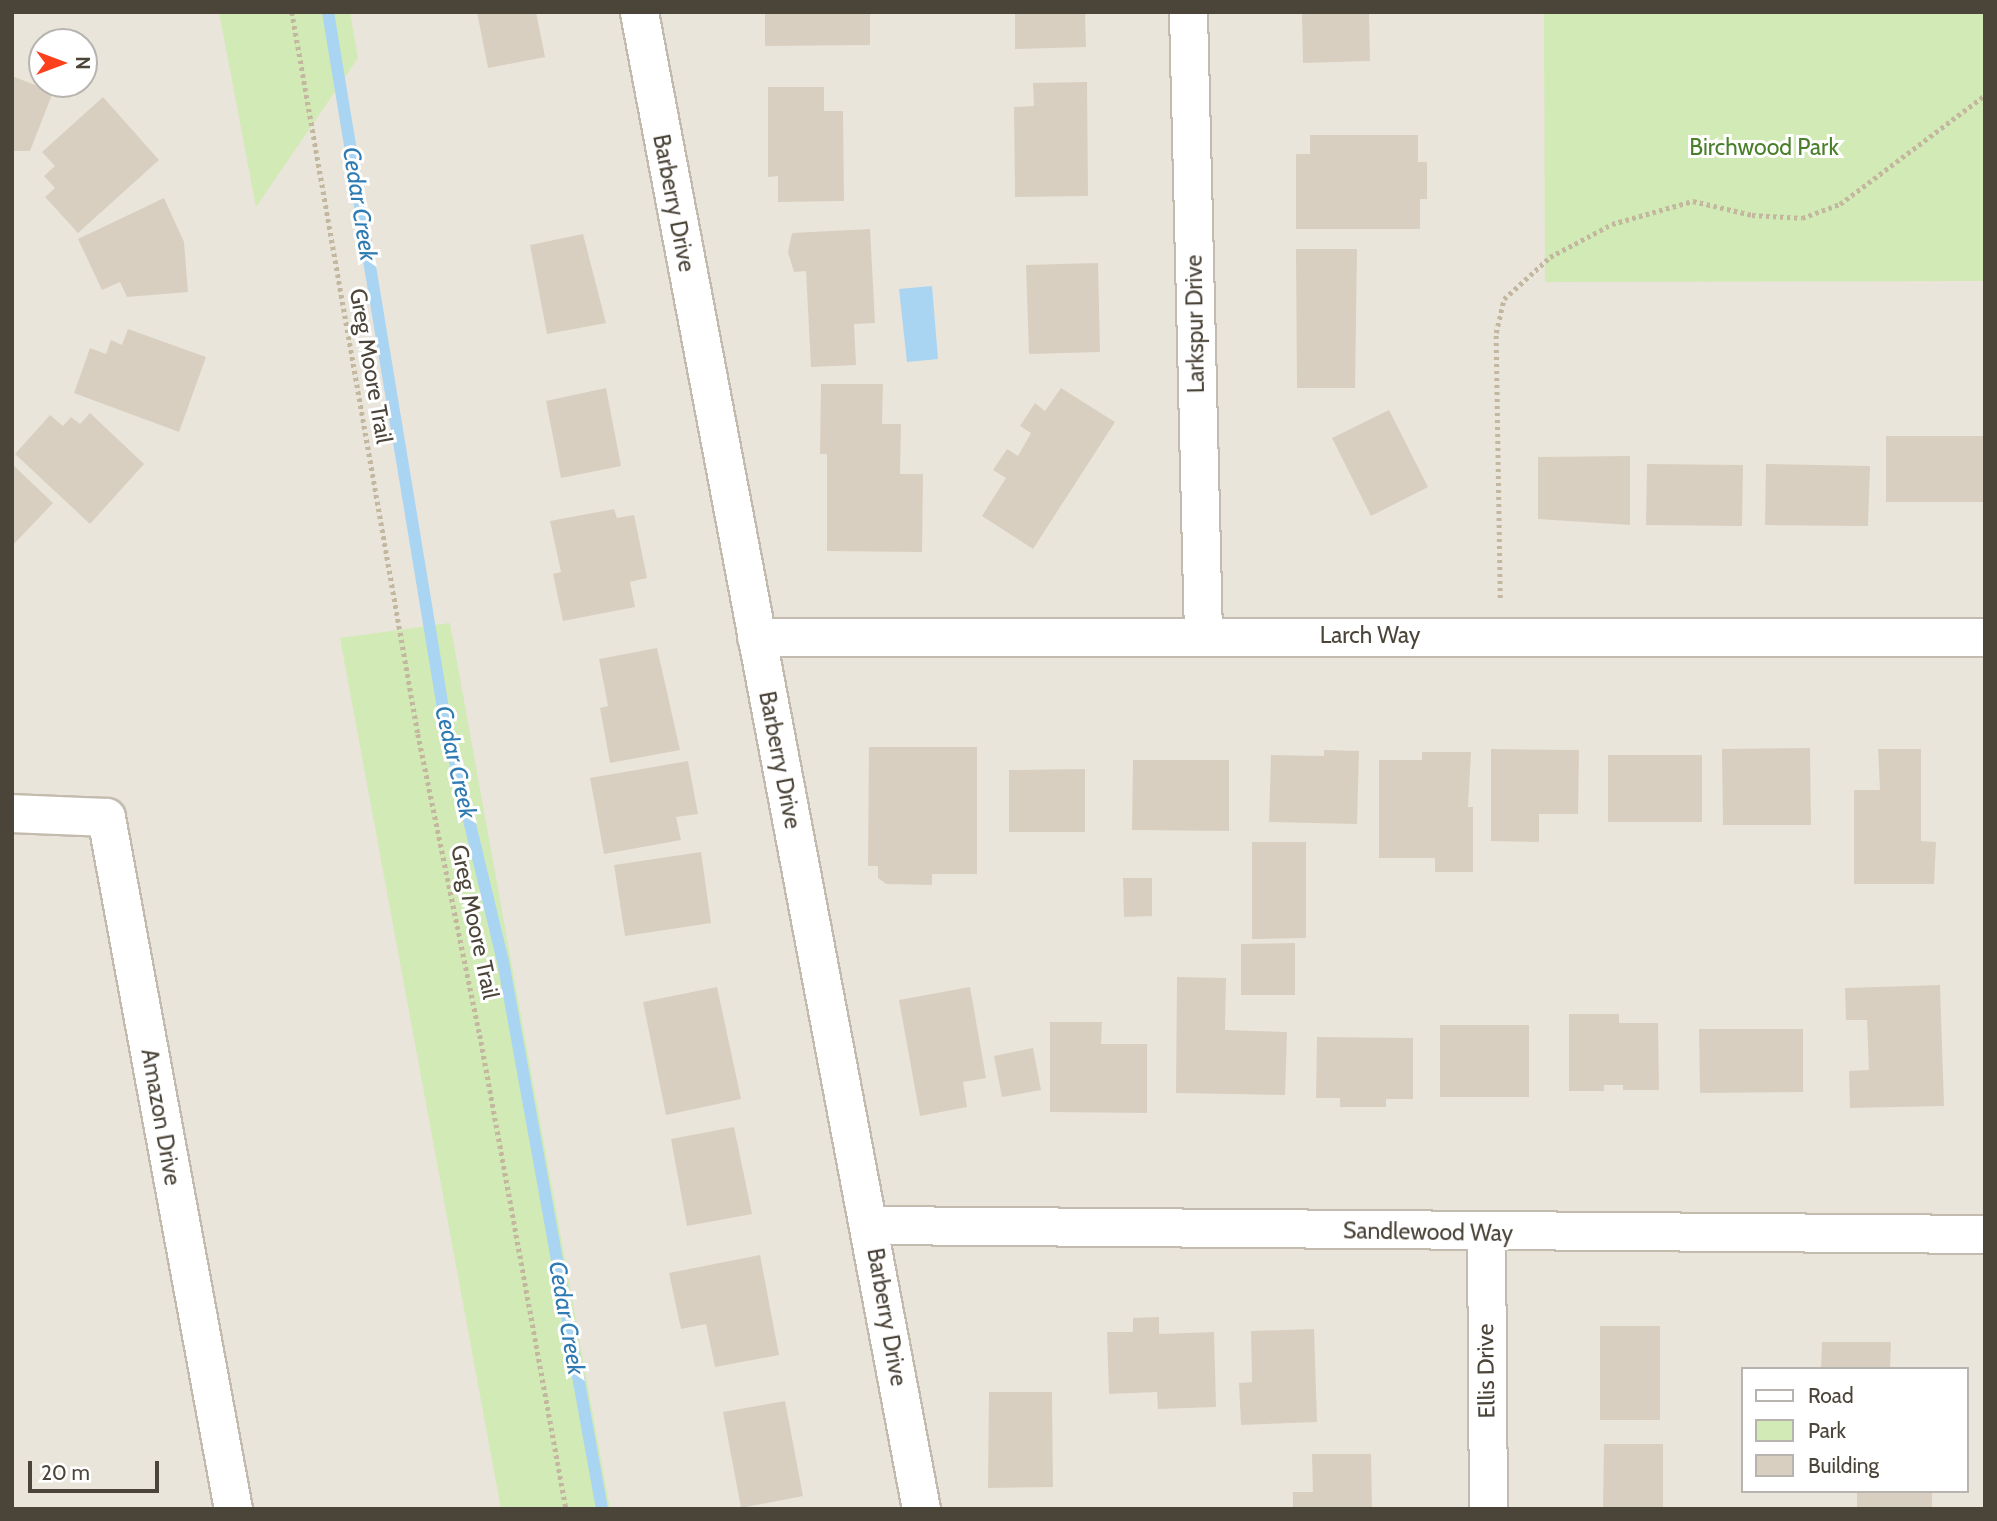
<!DOCTYPE html>
<html>
<head>
<meta charset="utf-8">
<style>
	body { margin:0 }
	#map { position:relative; width:1997px; height:1521px; overflow:hidden; background:#f6f3ec; font-family:Cabin,sans-serif }
	div>[style] { position:absolute }
	.residential>* { inset:0; background:#eae5da }
	.green>* { inset:0; background:#d2eab5 }
	.water>* { inset:0; background:#a9d4f2 }
	.stream>* { height:12px; margin:-6px; padding:0 6px; transform-origin:6px; border-radius:6px; background:#a9d4f2 }
	.building>* { inset:0; background:#d8cfc1 }
	.path>* { height:4.5px; margin-top:-2.25px; transform-origin:0; background:repeating-linear-gradient(90deg,#c4b79f 0 3.5px,transparent 0 7px) }
	.roads { filter:drop-shadow(2px 0 #c2bbae) drop-shadow(-2px 0 #c2bbae) drop-shadow(0 2px #c2bbae) drop-shadow(0 -2px #c2bbae) }
	.street>* { height:37px; margin:-18.5px; padding:0 18.5px; transform-origin:18.5px; border-radius:18.5px; background:#fff }
	span { translate:-50% -50%; white-space:nowrap; text-align:center; line-height:1.15; -webkit-text-stroke:6px #fff; paint-order:stroke }
	.park-label { font-size:23px; color:#4a7f2a }
	.street-label { font-size:23px; color:#4b4439 }
	.water-label { font-size:24px; color:#2e7ab2; font-style:italic }
	.frame { position:absolute; inset:0; border:14px solid #4b4439; pointer-events:none }
	.legend { position:absolute; left:1741px; top:1367px; width:228px; height:126px; box-sizing:border-box; background:#fff; border:2px solid #b7b4b0; margin:0; padding:9px 12px; list-style:none; font-size:21px; color:#4b4439 }
	.legend li { display:flex; align-items:center; gap:14px; height:35px }
	.legend b { width:35px; border:2px solid #b7b4b0 }
	.north { position:absolute; left:28px; top:28px; width:70px; height:70px; box-sizing:border-box; background:#fff; border:2px solid #b7b4b0; border-radius:50%; rotate:90deg; font-size:19px; font-weight:700; line-height:28px; text-align:center; color:#4b4439 }
	.north::after { content:''; display:block; margin:auto; width:24px; height:32px; background:#fc3f1d; clip-path:polygon(50% 0,100% 100%,50% 72%,0 100%) }
	.scale { position:absolute; left:28px; top:1461px; width:131px; height:32px; box-sizing:border-box; border:4px solid #4b4439; border-top:0; padding-left:9px; font-size:21px; line-height:24px; white-space:nowrap; color:#4b4439; -webkit-text-stroke:5px #fff; paint-order:stroke }
</style>
</head>
<body>
<div id="map">
	<div class="residential">
		<i style="clip-path:polygon(evenodd,12px 12px,1985px 12px,1985px 1509px,12px 1509px,12px 12px,42px 42px,84px 42px,84px 84px,42px 84px,42px 42px,12px 12px,1743px 1369px,1967px 1369px,1967px 1491px,1743px 1491px,1743px 1369px)"></i>
	</div>
	<div class="green">
		<i style="clip-path:polygon(219px 12px,350px 12px,358px 58px,256px 207px)"></i>
		<i style="clip-path:polygon(1544px 12px,1985px 12px,1985px 281px,1545px 282px)"></i>
		<i style="clip-path:polygon(450px 623px,610px 1509px,501px 1509px,340px 638px)"></i>
	</div>
	<div class="water">
		<i style="clip-path:polygon(932px 286px,938px 359px,907px 362px,899px 289px)"></i>
	</div>
	<div class="stream">
		<i style="left:328px;top:12px;width:718px;rotate:80.62deg"></i>
		<i style="left:445px;top:720px;width:248px;rotate:76.5deg"></i>
		<i style="left:503px;top:961px;width:557px;rotate:79.76deg"></i>
	</div>
	<div class="building">
		<i style="clip-path:polygon(477px 12px,536px 12px,545px 57px,488px 68px)"></i>
		<i style="clip-path:polygon(765px 12px,870px 12px,870px 45px,765px 46px)"></i>
		<i style="clip-path:polygon(1015px 12px,1085px 12px,1086px 47px,1015px 49px)"></i>
		<i style="clip-path:polygon(1302px 12px,1369px 12px,1370px 61px,1303px 63px)"></i>
		<i style="clip-path:polygon(12px 76px,53px 92px,30px 151px,12px 151px)"></i>
		<i style="clip-path:polygon(1087px 82px,1088px 196px,1015px 197px,1014px 107px,1034px 106px,1033px 83px)"></i>
		<i style="clip-path:polygon(768px 87px,824px 87px,824px 111px,843px 111px,844px 201px,778px 202px,778px 176px,768px 177px)"></i>
		<i style="clip-path:polygon(103px 97px,159px 160px,78px 233px,45px 197px,55px 188px,44px 176px,55px 166px,42px 152px)"></i>
		<i style="clip-path:polygon(1310px 135px,1418px 135px,1418px 162px,1427px 162px,1427px 199px,1420px 199px,1420px 229px,1296px 229px,1296px 154px,1310px 154px)"></i>
		<i style="clip-path:polygon(164px 198px,184px 242px,188px 292px,127px 297px,120px 282px,102px 290px,78px 239px)"></i>
		<i style="clip-path:polygon(870px 229px,875px 323px,854px 324px,856px 365px,811px 367px,806px 271px,794px 272px,788px 252px,792px 233px)"></i>
		<i style="clip-path:polygon(583px 234px,606px 323px,547px 334px,530px 245px)"></i>
		<i style="clip-path:polygon(1296px 249px,1357px 249px,1355px 388px,1297px 388px)"></i>
		<i style="clip-path:polygon(1098px 263px,1100px 352px,1029px 354px,1026px 265px)"></i>
		<i style="clip-path:polygon(128px 329px,206px 357px,179px 432px,74px 393px,90px 348px,106px 354px,111px 340px,122px 345px)"></i>
		<i style="clip-path:polygon(821px 384px,883px 384px,882px 424px,901px 424px,900px 474px,923px 474px,922px 552px,827px 551px,827px 454px,820px 454px)"></i>
		<i style="clip-path:polygon(606px 388px,621px 466px,561px 478px,546px 401px)"></i>
		<i style="clip-path:polygon(1061px 388px,1115px 422px,1033px 549px,982px 516px,1006px 478px,993px 470px,1007px 449px,1018px 456px,1031px 433px,1020px 426px,1035px 403px,1045px 411px)"></i>
		<i style="clip-path:polygon(1389px 410px,1428px 487px,1371px 516px,1332px 438px)"></i>
		<i style="clip-path:polygon(90px 413px,144px 464px,90px 524px,15px 454px,50px 415px,63px 426px,71px 417px,80px 424px)"></i>
		<i style="clip-path:polygon(1886px 436px,1985px 436px,1985px 502px,1886px 502px)"></i>
		<i style="clip-path:polygon(1630px 456px,1630px 525px,1538px 519px,1538px 457px)"></i>
		<i style="clip-path:polygon(12px 464px,53px 503px,12px 546px)"></i>
		<i style="clip-path:polygon(1647px 464px,1743px 465px,1742px 526px,1646px 525px)"></i>
		<i style="clip-path:polygon(1766px 464px,1870px 466px,1868px 526px,1765px 525px)"></i>
		<i style="clip-path:polygon(614px 509px,617px 518px,634px 515px,647px 578px,630px 582px,635px 607px,563px 621px,553px 574px,561px 572px,550px 521px)"></i>
		<i style="clip-path:polygon(657px 648px,680px 750px,610px 763px,600px 708px,608px 706px,599px 659px)"></i>
		<i style="clip-path:polygon(869px 747px,977px 747px,977px 874px,932px 874px,932px 885px,886px 884px,878px 878px,878px 866px,868px 866px)"></i>
		<i style="clip-path:polygon(1810px 748px,1811px 825px,1723px 825px,1722px 749px)"></i>
		<i style="clip-path:polygon(1491px 749px,1579px 750px,1578px 814px,1539px 814px,1539px 842px,1491px 841px)"></i>
		<i style="clip-path:polygon(1878px 749px,1921px 749px,1921px 841px,1936px 842px,1934px 884px,1854px 884px,1854px 790px,1880px 790px)"></i>
		<i style="clip-path:polygon(1324px 750px,1359px 751px,1357px 824px,1269px 822px,1271px 755px,1324px 756px)"></i>
		<i style="clip-path:polygon(1422px 752px,1471px 752px,1468px 807px,1473px 807px,1473px 872px,1435px 872px,1435px 858px,1379px 858px,1379px 760px,1422px 760px)"></i>
		<i style="clip-path:polygon(1608px 755px,1702px 755px,1702px 822px,1608px 822px)"></i>
		<i style="clip-path:polygon(1133px 760px,1229px 760px,1229px 831px,1132px 830px)"></i>
		<i style="clip-path:polygon(688px 761px,698px 814px,676px 817px,681px 840px,604px 854px,590px 778px)"></i>
		<i style="clip-path:polygon(1085px 769px,1085px 832px,1009px 832px,1009px 770px)"></i>
		<i style="clip-path:polygon(1252px 842px,1306px 842px,1306px 938px,1252px 939px)"></i>
		<i style="clip-path:polygon(701px 852px,711px 923px,625px 936px,614px 865px)"></i>
		<i style="clip-path:polygon(1123px 878px,1152px 878px,1152px 916px,1124px 917px)"></i>
		<i style="clip-path:polygon(1295px 943px,1295px 995px,1241px 995px,1241px 944px)"></i>
		<i style="clip-path:polygon(1177px 977px,1226px 978px,1225px 1030px,1287px 1032px,1285px 1095px,1176px 1093px)"></i>
		<i style="clip-path:polygon(1940px 985px,1944px 1106px,1850px 1108px,1849px 1071px,1869px 1070px,1867px 1020px,1846px 1020px,1845px 988px)"></i>
		<i style="clip-path:polygon(717px 987px,741px 1099px,666px 1115px,643px 1002px)"></i>
		<i style="clip-path:polygon(970px 987px,986px 1078px,963px 1082px,967px 1107px,920px 1116px,899px 1000px)"></i>
		<i style="clip-path:polygon(1569px 1014px,1619px 1014px,1619px 1023px,1658px 1023px,1659px 1090px,1623px 1090px,1623px 1085px,1604px 1085px,1604px 1091px,1569px 1091px)"></i>
		<i style="clip-path:polygon(1050px 1022px,1102px 1022px,1101px 1044px,1147px 1044px,1147px 1113px,1050px 1112px)"></i>
		<i style="clip-path:polygon(1440px 1025px,1529px 1025px,1529px 1097px,1440px 1097px)"></i>
		<i style="clip-path:polygon(1699px 1029px,1803px 1029px,1803px 1092px,1700px 1093px)"></i>
		<i style="clip-path:polygon(1317px 1037px,1413px 1038px,1413px 1099px,1386px 1099px,1386px 1107px,1340px 1107px,1340px 1098px,1316px 1098px)"></i>
		<i style="clip-path:polygon(1033px 1048px,1041px 1090px,1002px 1097px,994px 1056px)"></i>
		<i style="clip-path:polygon(734px 1127px,752px 1214px,687px 1226px,671px 1139px)"></i>
		<i style="clip-path:polygon(760px 1255px,779px 1355px,715px 1367px,706px 1324px,681px 1329px,669px 1273px)"></i>
		<i style="clip-path:polygon(1159px 1317px,1159px 1334px,1214px 1332px,1216px 1407px,1158px 1409px,1157px 1392px,1109px 1394px,1107px 1332px,1133px 1332px,1133px 1318px)"></i>
		<i style="clip-path:polygon(1600px 1326px,1660px 1326px,1660px 1420px,1600px 1420px)"></i>
		<i style="clip-path:polygon(1314px 1329px,1317px 1422px,1241px 1425px,1239px 1383px,1252px 1382px,1251px 1331px)"></i>
		<i style="clip-path:polygon(1822px 1342px,1891px 1342px,1890px 1369px,1821px 1369px)"></i>
		<i style="clip-path:polygon(989px 1392px,1052px 1392px,1053px 1487px,988px 1488px)"></i>
		<i style="clip-path:polygon(785px 1401px,803px 1496px,741px 1508px,723px 1412px)"></i>
		<i style="clip-path:polygon(1604px 1444px,1663px 1444px,1663px 1509px,1603px 1509px)"></i>
		<i style="clip-path:polygon(1312px 1454px,1371px 1454px,1372px 1509px,1293px 1509px,1293px 1492px,1313px 1492px)"></i>
		<i style="clip-path:polygon(1857px 1491px,1932px 1491px,1932px 1509px,1857px 1509px)"></i>
	</div>
	<div class="path">
		<i style="left:292px;top:12px;width:733px;rotate:80.1deg"></i>
		<i style="left:418px;top:734px;width:307px;rotate:78.4deg"></i>
		<i style="left:480px;top:1035px;width:482px;rotate:79.7deg"></i>
		<i style="left:1500px;top:598px;width:265px;rotate:-90.9deg"></i>
		<i style="left:1496px;top:333px;width:35px;rotate:-77deg"></i>
		<i style="left:1504px;top:299px;width:62px;rotate:-42.4deg"></i>
		<i style="left:1550px;top:257px;width:70px;rotate:-28deg"></i>
		<i style="left:1612px;top:224px;width:84px;rotate:-15.9deg"></i>
		<i style="left:1693px;top:201px;width:61px;rotate:13.3deg"></i>
		<i style="left:1752px;top:215px;width:50px;rotate:3.4deg"></i>
		<i style="left:1802px;top:218px;width:40px;rotate:-20.2deg"></i>
		<i style="left:1840px;top:204px;width:181px;rotate:-36.9deg"></i>
	</div>
	<div class="roads">
		<div class="street">
			<i style="left:639px;top:12px;width:1523px;rotate:79.33deg"></i>
			<i style="left:1188px;top:12px;width:623px;rotate:88.62deg"></i>
			<i style="left:756px;top:637px;width:1229px"></i>
			<i style="left:12px;top:813px;width:94px;rotate:2.4deg"></i>
			<i style="left:106px;top:817px;width:704px;rotate:79.6deg"></i>
			<i style="left:870px;top:1225px;width:1115px;rotate:0.46deg"></i>
			<i style="left:1486px;top:1232px;width:277px;rotate:89.6deg"></i>
		</div>
	</div>
	<div class="park-label">
		<span style="left:1764px;top:147px">Birchwood Park</span>
	</div>
	<div class="street-label">
		<span style="left:674px;top:203px;rotate:79deg">Barberry Drive</span>
		<span style="left:1195px;top:324px;rotate:-91deg">Larkspur Drive</span>
		<span style="left:371px;top:366px;rotate:80deg">Greg Moore Trail</span>
		<span style="left:1370px;top:635px">Larch Way</span>
		<span style="left:780px;top:760px;rotate:79deg">Barberry Drive</span>
		<span style="left:475px;top:922px;rotate:78deg">Greg Moore Trail</span>
		<span style="left:161px;top:1117px;rotate:80deg">Amazon Drive</span>
		<span style="left:1428px;top:1232px;rotate:1deg">Sandlewood Way</span>
		<span style="left:887px;top:1317px;rotate:80deg">Barberry Drive</span>
		<span style="left:1486px;top:1371px;rotate:-91deg">Ellis Drive</span>
	</div>
	<div class="water-label">
		<span style="left:360px;top:204px;rotate:81deg">Cedar Creek</span>
		<span style="left:456px;top:762px;rotate:77deg">Cedar Creek</span>
		<span style="left:567px;top:1318px;rotate:80deg">Cedar Creek</span>
	</div>
	<div class="frame"></div>
	<ul class="legend">
	<li><b style="height:9px;background:#fff"></b>Road</li>
	<li><b style="height:19px;background:#d2eab5"></b>Park</li>
	<li><b style="height:19px;background:#d8cfc1"></b>Building</li>
	</ul>
	<div class="north">N</div>
	<div class="scale">20 m</div>
</div>
</body>
</html>
